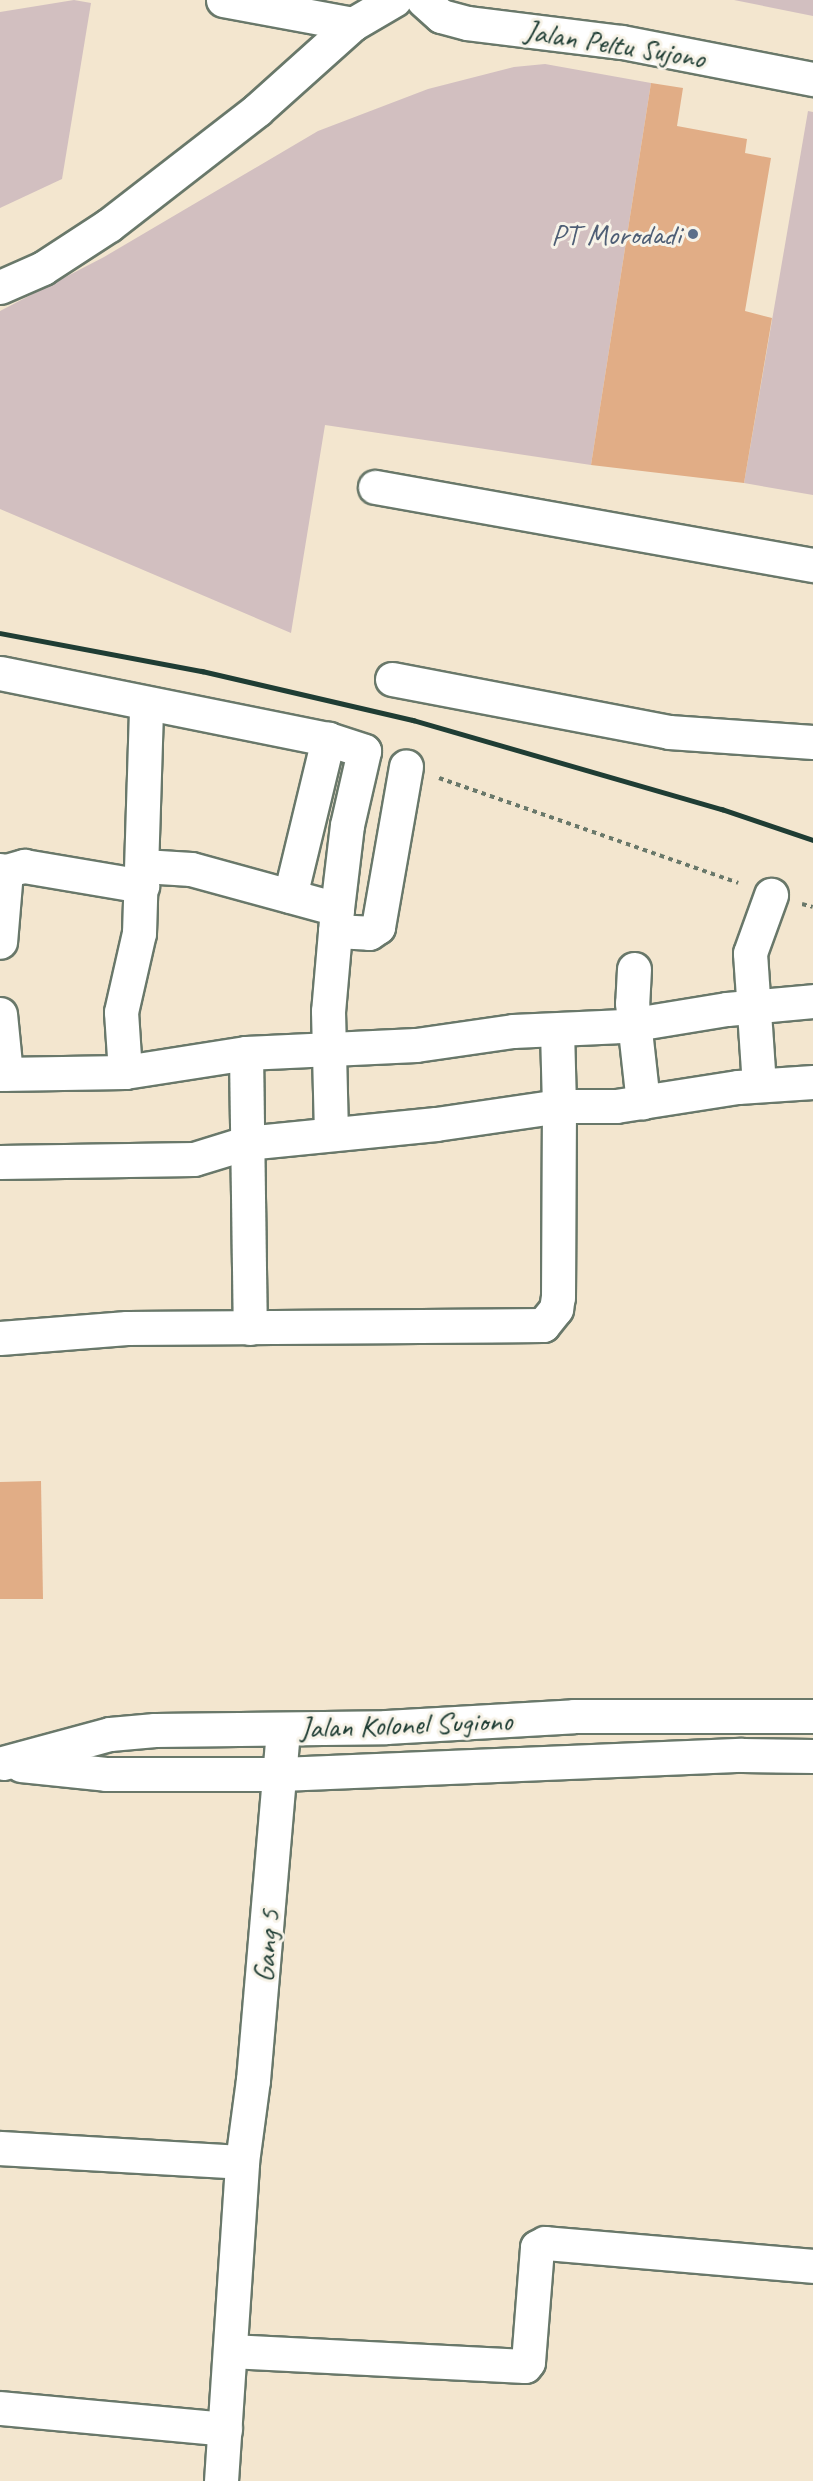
<!DOCTYPE html>
<html>
<head>
<meta charset="utf-8">
<style>
	body { margin:0 }
	#map { position:relative; width:813px; height:2481px; overflow:hidden; background:#f3e6cf; font-family:Caveat,sans-serif }
	div>[style] { position:absolute }
	.industrial>* { inset:0; background:#d2bfc0 }
	.building>* { inset:0; background:#e1ad86 }
	.path>* { height:4px; margin-top:-2px; transform-origin:0; background:repeating-linear-gradient(90deg,#69786a 0 4.5px,transparent 0 9px) }
	.roads { filter:drop-shadow(2px 0 #69786a) drop-shadow(-2px 0 #69786a) drop-shadow(0 2px #69786a) drop-shadow(0 -2px #69786a) }
	.street>* { height:33px; margin:-16.5px; padding:0 16.5px; transform-origin:16.5px; border-radius:16.5px; background:#fff }
	.highway>* { height:33px; margin:-16.5px; padding:0 16.5px; transform-origin:16.5px; border-radius:16.5px; background:#fff }
	.rail>* { height:4.5px; margin:-2.25px; padding:0 2.25px; transform-origin:2.25px; border-radius:2.25px; background:#1f3d34 }
	.dots>* { width:16px; height:16px; translate:-50% -50%; box-sizing:border-box; border:3px solid #f7f3e8; border-radius:50% }
	span { translate:-50% -50%; white-space:nowrap; text-align:center; line-height:1.15; -webkit-text-stroke:6px #f7f3e8; paint-order:stroke }
	.street-label { font-size:30px; color:#1f3d34 }
	.service-label { font-size:30px; color:#4e5e75 }
	.right { translate:-100% -50%; text-align:right }
</style>
</head>
<body>
<div id="map">
	<div class="industrial">
		<i style="clip-path:polygon(74px 0,91px 3px,62px 179px,0 208px,0 12px)"></i>
		<i style="clip-path:polygon(734px 0,813px 0,813px 16px)"></i>
		<i style="clip-path:polygon(545px 64px,651px 83px,591px 465px,325px 425px,291px 633px,0 509px,0 311px,104px 257px,318px 131px,428px 89px,514px 67px)"></i>
		<i style="clip-path:polygon(808px 111px,813px 112px,813px 495px,744px 483px)"></i>
	</div>
	<div class="building">
		<i style="clip-path:polygon(651px 83px,683px 88px,677px 126px,747px 139px,745px 153px,771px 158px,745px 311px,772px 318px,744px 483px,591px 465px)"></i>
		<i style="clip-path:polygon(41px 1481px,43px 1599px,0 1599px,0 1482px)"></i>
	</div>
	<div class="path">
		<i style="left:439px;top:778px;width:317px;rotate:19.3deg"></i>
		<i style="left:802px;top:904px;width:11px;rotate:15deg"></i>
	</div>
	<div class="roads">
		<div class="street">
			<i style="left:223px;top:0;width:132px;rotate:10.5deg"></i>
			<i style="left:423px;top:0;width:24px;rotate:42deg"></i>
			<i style="left:441px;top:16px;width:27px;rotate:15deg"></i>
			<i style="left:467px;top:23px;width:156px;rotate:7deg"></i>
			<i style="left:622px;top:42px;width:195px;rotate:11deg"></i>
			<i style="left:0;top:287px;width:47px;rotate:-23.8deg"></i>
			<i style="left:43px;top:268px;width:79px;rotate:-33.1deg"></i>
			<i style="left:109px;top:225px;width:187px;rotate:-37.8deg"></i>
			<i style="left:257px;top:110px;width:129px;rotate:-41.9deg"></i>
			<i style="left:353px;top:24px;width:48px;rotate:-30.3deg"></i>
			<i style="left:375px;top:487px;width:445px;rotate:10.1deg"></i>
			<i style="left:0;top:673px;width:335px;rotate:11.4deg"></i>
			<i style="left:328px;top:739px;width:38px;rotate:18deg"></i>
			<i style="left:364px;top:751px;width:76px;rotate:102.9deg"></i>
			<i style="left:347px;top:825px;width:85px;rotate:96.8deg"></i>
			<i style="left:337px;top:909px;width:102px;rotate:95deg"></i>
			<i style="left:328px;top:1011px;width:123px;rotate:88.6deg"></i>
			<i style="left:392px;top:679px;width:282px;rotate:10.8deg"></i>
			<i style="left:669px;top:732px;width:144px;rotate:4deg"></i>
			<i style="left:143px;top:866px;width:48px;rotate:3.6deg"></i>
			<i style="left:191px;top:869px;width:151px;rotate:15.3deg"></i>
			<i style="left:0;top:870px;width:6px;rotate:9deg"></i>
			<i style="left:6px;top:871px;width:71px;rotate:94.8deg"></i>
			<i style="left:6px;top:871px;width:19px;rotate:-16deg"></i>
			<i style="left:24px;top:866px;width:120px;rotate:9.6deg"></i>
			<i style="left:290px;top:896px;width:162px;rotate:-76.4deg"></i>
			<i style="left:335px;top:931px;width:34px;rotate:3deg"></i>
			<i style="left:369px;top:933px;width:11px;rotate:-34deg"></i>
			<i style="left:378px;top:927px;width:163px;rotate:-80.1deg"></i>
			<i style="left:634px;top:969px;width:34px;rotate:93deg"></i>
			<i style="left:632px;top:1003px;width:100px;rotate:83.7deg"></i>
			<i style="left:0;top:1014px;width:60px;rotate:84.3deg"></i>
			<i style="left:246px;top:1053px;width:275px;rotate:89.2deg"></i>
			<i style="left:125px;top:1072px;width:60px;rotate:-93.8deg"></i>
			<i style="left:121px;top:1012px;width:81px;rotate:-77.2deg"></i>
			<i style="left:139px;top:933px;width:228px;rotate:-88.2deg"></i>
			<i style="left:0;top:1074px;width:125px;rotate:-0.9deg"></i>
			<i style="left:125px;top:1072px;width:122px;rotate:-8.9deg"></i>
			<i style="left:246px;top:1053px;width:170px;rotate:-2.7deg"></i>
			<i style="left:416px;top:1045px;width:98px;rotate:-8.2deg"></i>
			<i style="left:513px;top:1031px;width:110px;rotate:-2.6deg"></i>
			<i style="left:623px;top:1026px;width:105px;rotate:-9.3deg"></i>
			<i style="left:727px;top:1009px;width:86px;rotate:-5.3deg"></i>
			<i style="left:759px;top:1085px;width:132px;rotate:-93.9deg"></i>
			<i style="left:750px;top:953px;width:62px;rotate:-70.1deg"></i>
			<i style="left:0;top:1162px;width:194px;rotate:-0.9deg"></i>
			<i style="left:194px;top:1159px;width:54px;rotate:-17.1deg"></i>
			<i style="left:246px;top:1143px;width:191px;rotate:-5.7deg"></i>
			<i style="left:436px;top:1124px;width:124px;rotate:-8.3deg"></i>
			<i style="left:559px;top:1106px;width:75px;rotate:-91.5deg"></i>
			<i style="left:0;top:1338px;width:127px;rotate:-4.5deg"></i>
			<i style="left:127px;top:1328px;width:416px;rotate:-0.4deg"></i>
			<i style="left:543px;top:1325px;width:21px;rotate:-51deg"></i>
			<i style="left:556px;top:1309px;width:12px;rotate:-81deg"></i>
			<i style="left:558px;top:1297px;width:191px;rotate:-89.7deg"></i>
			<i style="left:559px;top:1106px;width:57px"></i>
			<i style="left:616px;top:1106px;width:123px;rotate:-8.9deg"></i>
			<i style="left:738px;top:1087px;width:75px;rotate:-3.8deg"></i>
			<i style="left:0;top:2148px;width:242px;rotate:3.3deg"></i>
			<i style="left:230px;top:2351px;width:295px;rotate:2.9deg"></i>
			<i style="left:525px;top:2366px;width:5px;rotate:-53deg"></i>
			<i style="left:528px;top:2362px;width:115px;rotate:-85.5deg"></i>
			<i style="left:537px;top:2247px;width:9px;rotate:-27deg"></i>
			<i style="left:545px;top:2243px;width:269px;rotate:4.9deg"></i>
			<i style="left:0;top:2408px;width:226px;rotate:5.3deg"></i>
			<i style="left:221px;top:2481px;width:320px;rotate:-86.2deg"></i>
			<i style="left:242px;top:2162px;width:83px;rotate:-82.4deg"></i>
			<i style="left:253px;top:2080px;width:352px;rotate:-85.1deg"></i>
		</div>
		<div class="highway">
			<i style="left:3px;top:1763px;width:111px;rotate:-15.2deg"></i>
			<i style="left:110px;top:1734px;width:45px;rotate:-5.1deg"></i>
			<i style="left:155px;top:1730px;width:231px;rotate:-0.7deg"></i>
			<i style="left:386px;top:1727px;width:188px;rotate:-3.3deg"></i>
			<i style="left:574px;top:1716px;width:239px"></i>
			<i style="left:21px;top:1765px;width:85px;rotate:6deg"></i>
			<i style="left:106px;top:1774px;width:175px"></i>
			<i style="left:281px;top:1774px;width:461px;rotate:-2.4deg"></i>
			<i style="left:742px;top:1755px;width:71px;rotate:0.8deg"></i>
		</div>
	</div>
	<div class="rail">
		<i style="left:0;top:633px;width:206px;rotate:10.7deg"></i>
		<i style="left:202px;top:671px;width:217px;rotate:13.1deg"></i>
		<i style="left:413px;top:720px;width:322px;rotate:16.1deg"></i>
		<i style="left:722px;top:809px;width:96px;rotate:18.8deg"></i>
	</div>
	<div class="dots">
		<i style="left:693px;top:234px;background:#5c6f8a"></i>
	</div>
	<div class="street-label">
		<span style="left:615px;top:44px;rotate:9deg">Jalan Peltu Sujono</span>
		<span style="left:406px;top:1724px;rotate:-2deg">Jalan Kolonel Sugiono</span>
		<span style="left:266px;top:1946px;rotate:-85deg">Gang 5</span>
	</div>
	<div class="service-label">
		<span class="right" style="left:681px;top:234px">PT Morodadi</span>
	</div>
</div>
</body>
</html>
